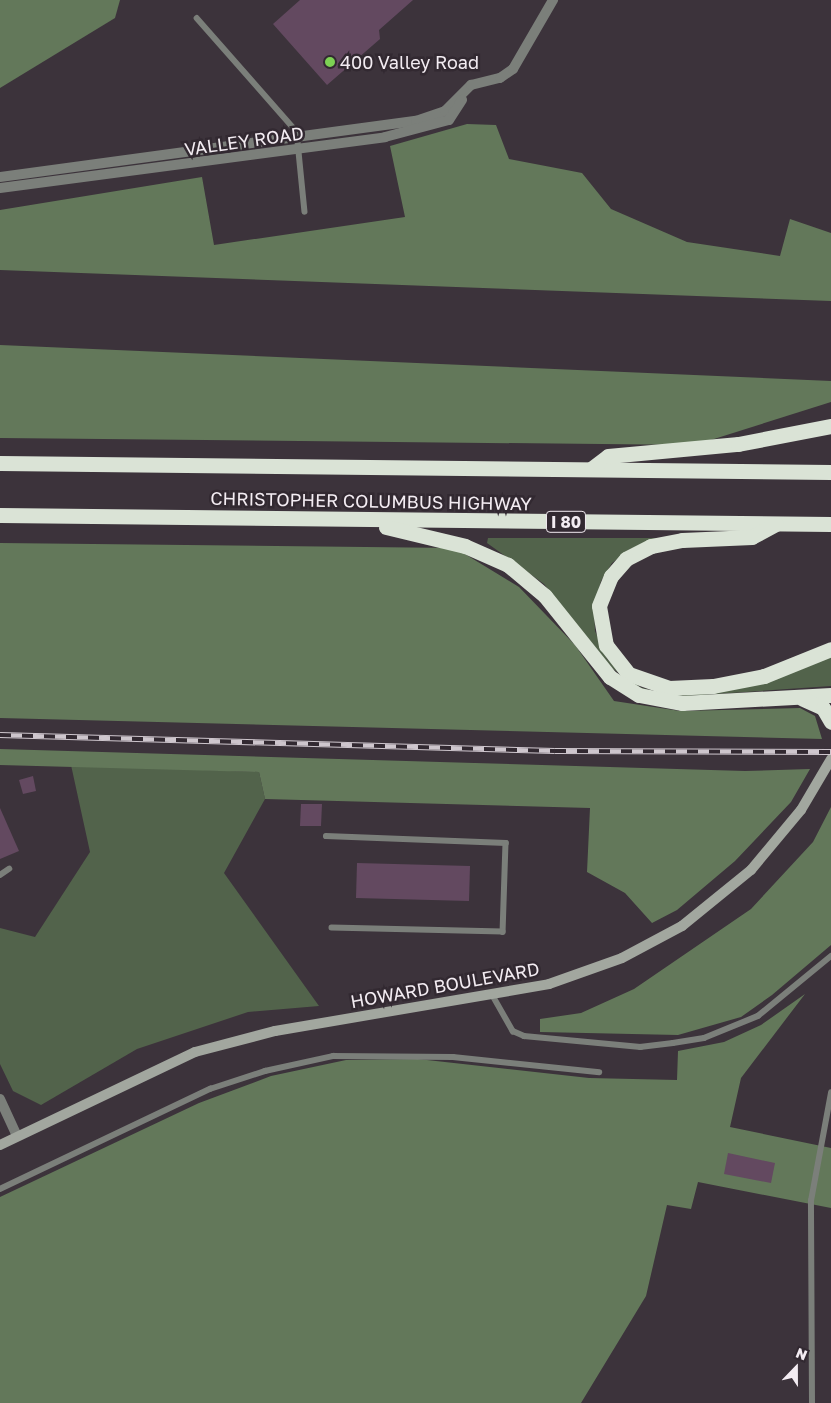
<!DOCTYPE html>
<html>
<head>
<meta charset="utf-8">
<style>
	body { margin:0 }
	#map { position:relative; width:831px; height:1403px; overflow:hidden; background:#3c333b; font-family:"Golos Text",sans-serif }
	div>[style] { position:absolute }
	.green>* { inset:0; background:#52634b }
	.forest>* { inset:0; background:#63785a }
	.building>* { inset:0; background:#634960 }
	.service>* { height:5.5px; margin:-2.75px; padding:0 2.75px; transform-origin:2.75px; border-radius:2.75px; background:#7b7f7a }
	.minor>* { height:10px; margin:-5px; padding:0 5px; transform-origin:5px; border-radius:5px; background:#7b7f7a }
	.secondary>* { height:10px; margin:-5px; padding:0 5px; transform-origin:5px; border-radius:5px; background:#a2a79f }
	.motorway>* { height:15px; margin:-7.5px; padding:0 7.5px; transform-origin:7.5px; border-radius:7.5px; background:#dae3d6 }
	.rail>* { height:5.5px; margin-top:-2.75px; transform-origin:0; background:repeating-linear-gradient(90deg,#322931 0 11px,#cec6cd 0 22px); box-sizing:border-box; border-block:1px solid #cec6cd }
	.dots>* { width:14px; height:14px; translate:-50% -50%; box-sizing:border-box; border:2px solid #322931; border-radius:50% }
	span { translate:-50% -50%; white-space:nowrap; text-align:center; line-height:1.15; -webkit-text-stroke:5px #322931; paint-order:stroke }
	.shield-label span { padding:1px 4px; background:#322931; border:1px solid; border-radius:4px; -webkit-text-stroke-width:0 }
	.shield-label { font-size:16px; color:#f3ecf2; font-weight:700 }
	.poi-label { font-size:18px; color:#f3ecf2 }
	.left { translate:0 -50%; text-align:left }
	.street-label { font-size:18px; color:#f3ecf2 }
	.north { position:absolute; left:771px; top:1343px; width:50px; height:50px; -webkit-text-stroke:4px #322931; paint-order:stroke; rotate:22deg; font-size:14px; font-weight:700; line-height:20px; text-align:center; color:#f3ecf2 }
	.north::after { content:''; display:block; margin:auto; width:18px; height:22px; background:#f3ecf2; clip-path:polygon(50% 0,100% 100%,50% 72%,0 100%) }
</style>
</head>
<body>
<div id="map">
	<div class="green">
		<i style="clip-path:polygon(488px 538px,666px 538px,630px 549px,612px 563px,601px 581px,594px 606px,595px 631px,607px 659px,640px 687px,659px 693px,714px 693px,771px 681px,831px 656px,831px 686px,688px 696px,659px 695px,639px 688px,612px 668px,544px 584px,487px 543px)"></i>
		<i style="clip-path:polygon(71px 765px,259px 772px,265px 799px,224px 873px,319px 1006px,248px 1012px,137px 1049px,41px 1105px,13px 1091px,0 1064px,0 928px,35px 937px,90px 852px)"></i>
	</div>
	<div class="forest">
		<i style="clip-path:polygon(0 0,120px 0,115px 18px,0 88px)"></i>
		<i style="clip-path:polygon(467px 124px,496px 125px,509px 159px,582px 173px,611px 209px,687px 242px,780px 256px,790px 219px,831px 233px,831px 301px,0 270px,0 210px,202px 177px,214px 245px,405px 217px,390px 146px)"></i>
		<i style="clip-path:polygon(0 345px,831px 381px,831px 402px,695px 445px,0 438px)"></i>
		<i style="clip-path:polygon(0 543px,455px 548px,519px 587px,575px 645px,614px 701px,680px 711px,800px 708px,815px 716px,822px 739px,0 718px)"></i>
		<i style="clip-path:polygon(0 749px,745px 771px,810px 769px,791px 802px,735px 861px,677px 910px,652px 923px,625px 893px,587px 872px,590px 808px,265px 799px,259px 772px,0 765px)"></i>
		<i style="clip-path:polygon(831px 807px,831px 945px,772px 995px,741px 1017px,678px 1035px,540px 1032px,540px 1019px,581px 1013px,634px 989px,751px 909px,813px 842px)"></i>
		<i style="clip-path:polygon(805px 994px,741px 1078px,730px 1127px,831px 1148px,831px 1208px,698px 1182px,691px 1209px,667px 1205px,646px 1296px,581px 1403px,0 1403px,0 1197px,199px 1103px,271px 1076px,346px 1060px,418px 1059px,589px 1078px,677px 1080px,678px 1051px,724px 1042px,761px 1025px)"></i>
	</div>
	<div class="building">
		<i style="clip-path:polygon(300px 0,413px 0,379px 30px,380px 39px,327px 85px,273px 24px)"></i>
		<i style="clip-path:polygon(33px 776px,36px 791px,23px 794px,19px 780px)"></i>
		<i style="clip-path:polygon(301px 804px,322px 804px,321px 826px,300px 826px)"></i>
		<i style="clip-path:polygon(0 808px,19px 851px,0 859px)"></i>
		<i style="clip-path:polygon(357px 863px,470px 866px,469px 901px,356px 898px)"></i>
		<i style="clip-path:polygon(728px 1153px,775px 1163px,771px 1183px,724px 1174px)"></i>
	</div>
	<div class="service">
		<i style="left:197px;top:18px;width:152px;rotate:48.7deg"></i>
		<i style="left:297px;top:132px;width:80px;rotate:84.3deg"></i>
		<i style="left:326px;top:836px;width:180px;rotate:2.2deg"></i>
		<i style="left:506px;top:843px;width:89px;rotate:91.9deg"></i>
		<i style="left:503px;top:932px;width:171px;rotate:-178.7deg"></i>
		<i style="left:0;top:875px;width:11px;rotate:-34deg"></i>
		<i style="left:492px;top:994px;width:43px;rotate:60.4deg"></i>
		<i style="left:513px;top:1031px;width:12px;rotate:24deg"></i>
		<i style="left:524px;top:1036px;width:117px;rotate:5.4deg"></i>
		<i style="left:640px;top:1047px;width:33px;rotate:-7deg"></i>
		<i style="left:673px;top:1043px;width:31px;rotate:-9deg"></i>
		<i style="left:704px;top:1038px;width:58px;rotate:-22.2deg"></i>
		<i style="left:758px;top:1016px;width:94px;rotate:-39.4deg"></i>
		<i style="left:0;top:1189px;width:233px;rotate:-25.5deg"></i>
		<i style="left:210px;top:1089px;width:58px;rotate:-18.1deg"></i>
		<i style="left:265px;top:1071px;width:70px;rotate:-12.4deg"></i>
		<i style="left:333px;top:1056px;width:120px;rotate:0.5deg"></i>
		<i style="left:453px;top:1057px;width:147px;rotate:5.9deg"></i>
		<i style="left:812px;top:1403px;width:202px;rotate:-90.3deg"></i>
		<i style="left:811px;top:1201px;width:110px;rotate:-79.5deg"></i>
	</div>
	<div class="minor">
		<i style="left:0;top:177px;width:420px;rotate:-7.7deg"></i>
		<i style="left:416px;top:121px;width:31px;rotate:-19deg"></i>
		<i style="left:445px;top:111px;width:37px;rotate:-45deg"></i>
		<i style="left:471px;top:85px;width:30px;rotate:-14deg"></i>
		<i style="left:500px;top:78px;width:16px;rotate:-35deg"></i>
		<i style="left:513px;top:69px;width:80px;rotate:-59.9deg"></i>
		<i style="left:0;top:188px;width:388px;rotate:-7.5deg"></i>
		<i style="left:385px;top:137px;width:66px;rotate:-14.9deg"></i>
		<i style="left:449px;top:120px;width:24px;rotate:-57deg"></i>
		<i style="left:0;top:1099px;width:41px;rotate:65.3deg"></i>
	</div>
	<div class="secondary">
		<i style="left:0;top:1145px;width:216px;rotate:-25.5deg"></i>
		<i style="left:195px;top:1052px;width:83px;rotate:-14.7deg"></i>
		<i style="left:275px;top:1031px;width:278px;rotate:-9.7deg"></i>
		<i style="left:549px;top:984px;width:77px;rotate:-19.6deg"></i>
		<i style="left:622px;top:958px;width:68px;rotate:-28.1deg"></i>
		<i style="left:682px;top:926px;width:89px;rotate:-39.1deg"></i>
		<i style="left:751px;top:870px;width:78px;rotate:-50.2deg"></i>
		<i style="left:801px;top:810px;width:59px;rotate:-59.5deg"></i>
	</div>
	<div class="motorway">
		<i style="left:0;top:463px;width:831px;rotate:0.62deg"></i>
		<i style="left:591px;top:469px;width:21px;rotate:-37deg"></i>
		<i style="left:608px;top:456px;width:131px;rotate:-5.3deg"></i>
		<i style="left:738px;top:444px;width:95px;rotate:-11deg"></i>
		<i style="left:0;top:515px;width:831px;rotate:0.62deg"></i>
		<i style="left:776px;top:524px;width:27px;rotate:152deg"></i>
		<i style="left:752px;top:537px;width:70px;rotate:177.5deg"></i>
		<i style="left:682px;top:540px;width:32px;rotate:169deg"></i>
		<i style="left:651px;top:546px;width:28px;rotate:153deg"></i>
		<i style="left:626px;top:559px;width:23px;rotate:131deg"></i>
		<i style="left:611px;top:576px;width:32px;rotate:112deg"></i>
		<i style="left:599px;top:606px;width:40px;rotate:80deg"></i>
		<i style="left:606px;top:645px;width:37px;rotate:52deg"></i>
		<i style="left:629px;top:674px;width:42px;rotate:19.3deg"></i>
		<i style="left:669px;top:688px;width:44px;rotate:-2.6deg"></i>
		<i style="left:713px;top:686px;width:52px;rotate:-11.1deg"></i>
		<i style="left:764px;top:676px;width:72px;rotate:-21.9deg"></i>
		<i style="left:386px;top:527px;width:81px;rotate:13.5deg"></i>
		<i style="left:465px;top:546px;width:47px;rotate:23.8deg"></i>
		<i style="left:508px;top:565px;width:48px;rotate:40deg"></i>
		<i style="left:545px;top:596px;width:104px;rotate:51.3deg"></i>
		<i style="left:610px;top:677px;width:34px;rotate:32deg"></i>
		<i style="left:639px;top:695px;width:44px;rotate:10.5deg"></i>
		<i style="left:682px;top:703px;width:149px;rotate:-3.1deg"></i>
		<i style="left:803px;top:699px;width:22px;rotate:24deg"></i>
		<i style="left:823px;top:708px;width:16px;rotate:60deg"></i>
	</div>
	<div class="rail">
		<i style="left:0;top:735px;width:555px;rotate:1.65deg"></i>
		<i style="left:555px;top:751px;width:276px;rotate:0.2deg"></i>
	</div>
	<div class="dots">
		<i style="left:330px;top:62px;background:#7dd154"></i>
	</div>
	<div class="shield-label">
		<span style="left:566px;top:522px">I 80</span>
	</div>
	<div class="poi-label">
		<span class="left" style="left:340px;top:62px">400 Valley Road</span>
	</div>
	<div class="street-label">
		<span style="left:244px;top:141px;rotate:-8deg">VALLEY ROAD</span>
		<span style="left:371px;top:501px;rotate:1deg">CHRISTOPHER COLUMBUS HIGHWAY</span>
		<span style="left:445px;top:985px;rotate:-10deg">HOWARD BOULEVARD</span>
	</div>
	<div class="north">N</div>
</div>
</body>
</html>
